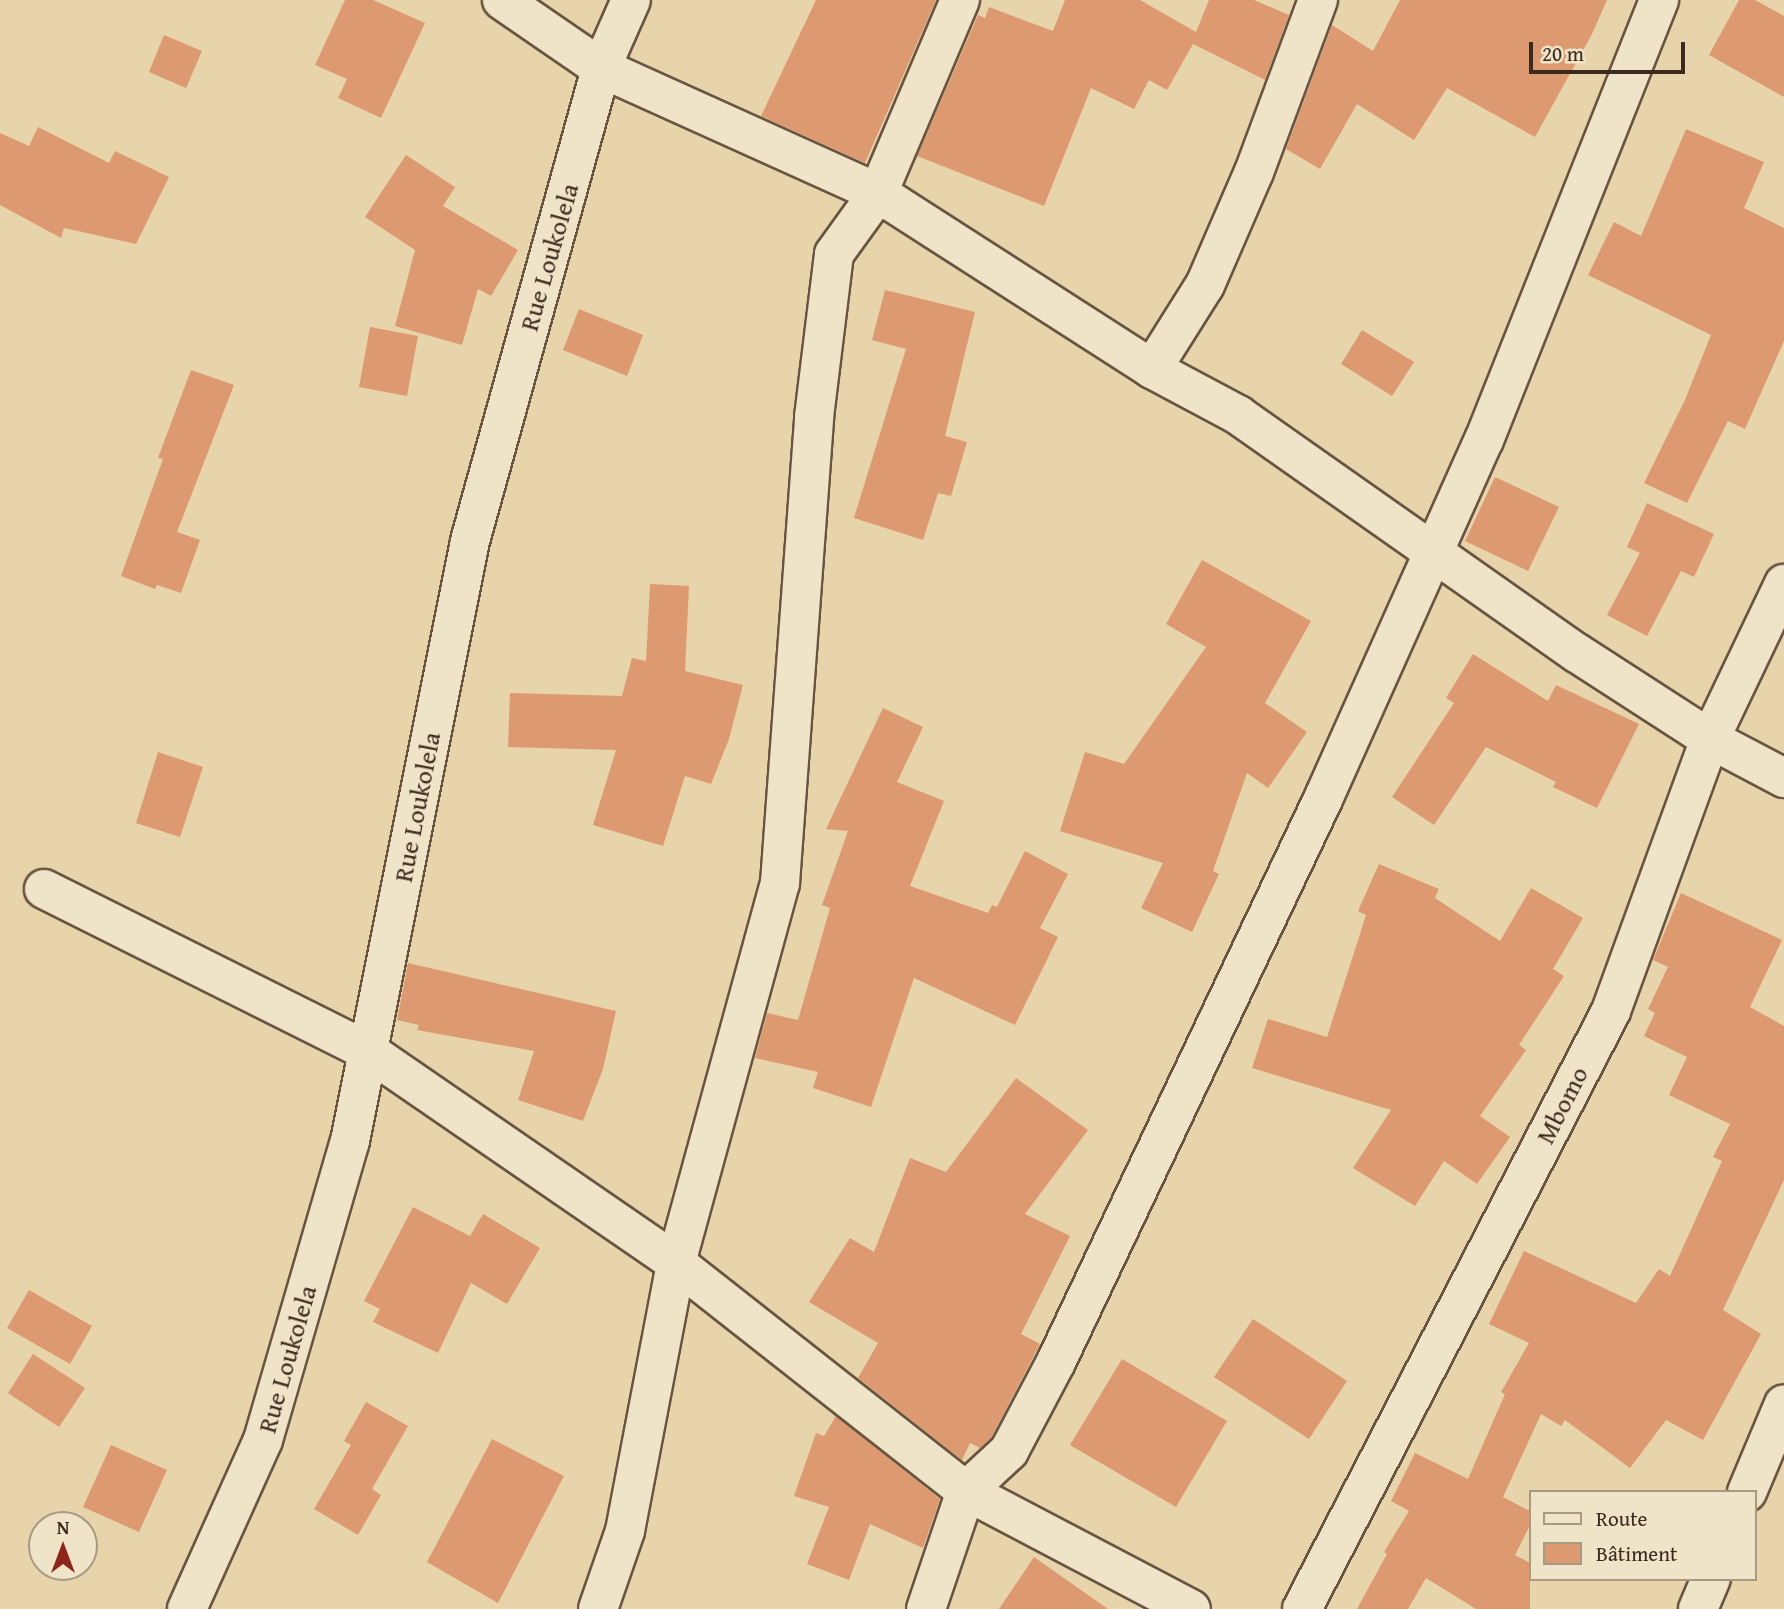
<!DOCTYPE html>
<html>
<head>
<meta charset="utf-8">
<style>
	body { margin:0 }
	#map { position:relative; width:1784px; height:1609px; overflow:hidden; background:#e7d4aa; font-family:"Gentium Book Plus",serif }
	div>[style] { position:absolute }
	.building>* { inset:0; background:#dd996f }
	.roads { filter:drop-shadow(2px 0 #685441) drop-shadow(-2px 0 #685441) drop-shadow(0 2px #685441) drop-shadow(0 -2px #685441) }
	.street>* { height:38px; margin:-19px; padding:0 19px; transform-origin:19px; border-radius:19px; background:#efe3c8 }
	span { translate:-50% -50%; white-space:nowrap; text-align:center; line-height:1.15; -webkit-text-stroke:5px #efe3c8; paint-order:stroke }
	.street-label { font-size:26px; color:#3d2a1e }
	.legend { position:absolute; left:1529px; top:1490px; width:228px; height:91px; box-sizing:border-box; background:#efe3c8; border:2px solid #a89984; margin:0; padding:9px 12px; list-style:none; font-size:21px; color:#3d2a1e }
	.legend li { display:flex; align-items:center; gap:14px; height:35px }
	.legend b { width:35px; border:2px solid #a89984 }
	.north { position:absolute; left:28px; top:1511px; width:70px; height:70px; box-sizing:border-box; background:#efe3c8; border:2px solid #a89984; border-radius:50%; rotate:0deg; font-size:19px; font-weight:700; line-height:28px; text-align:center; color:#3d2a1e }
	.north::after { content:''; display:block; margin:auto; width:24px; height:32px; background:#8f2418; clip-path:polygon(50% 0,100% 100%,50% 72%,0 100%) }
	.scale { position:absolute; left:1529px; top:42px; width:156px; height:32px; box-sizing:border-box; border:4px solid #3d2a1e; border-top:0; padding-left:9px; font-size:21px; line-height:24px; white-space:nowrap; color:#3d2a1e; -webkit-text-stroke:5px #efe3c8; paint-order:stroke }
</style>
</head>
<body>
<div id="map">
	<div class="building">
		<i style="clip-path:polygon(345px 0,373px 0,425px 23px,381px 118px,338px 98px,347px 79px,315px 65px)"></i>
		<i style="clip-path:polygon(816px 0,936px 0,865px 163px,761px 116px)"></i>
		<i style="clip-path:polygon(1065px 0,1140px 0,1196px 32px,1209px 0,1254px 0,1289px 15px,1265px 80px,1193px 44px,1167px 90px,1149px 80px,1134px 109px,1091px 88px,1044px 206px,917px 156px,978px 15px,985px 18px,989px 7px,1053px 31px)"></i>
		<i style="clip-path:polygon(1400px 0,1607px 0,1592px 34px,1535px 137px,1447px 88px,1414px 140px,1357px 104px,1320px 169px,1286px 149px,1332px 25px,1373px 51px)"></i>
		<i style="clip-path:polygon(1739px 0,1755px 0,1784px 16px,1784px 97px,1709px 55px)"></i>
		<i style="clip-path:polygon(164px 35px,202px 51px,186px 88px,149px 72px)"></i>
		<i style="clip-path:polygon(38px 127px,109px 163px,115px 151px,169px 177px,136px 244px,64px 228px,61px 238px,0 205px,0 133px,29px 146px)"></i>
		<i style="clip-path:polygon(1686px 129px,1764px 162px,1744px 208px,1784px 228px,1784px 341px,1745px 429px,1728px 421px,1687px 503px,1644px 483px,1684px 402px,1711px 335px,1588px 275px,1614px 222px,1641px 236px)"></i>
		<i style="clip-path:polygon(406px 155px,455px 187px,443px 206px,518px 250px,491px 296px,478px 289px,462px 345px,395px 326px,415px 250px,365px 217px)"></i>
		<i style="clip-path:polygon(885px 290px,975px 312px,945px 436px,967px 442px,951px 496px,938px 493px,923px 540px,854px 518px,906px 349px,872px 340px)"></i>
		<i style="clip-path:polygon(579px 309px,643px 335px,627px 376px,563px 350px)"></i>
		<i style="clip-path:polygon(370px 327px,418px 336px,407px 396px,359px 387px)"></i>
		<i style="clip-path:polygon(1362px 330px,1414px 362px,1392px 396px,1341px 364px)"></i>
		<i style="clip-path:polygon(191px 370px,234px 385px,177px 532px,200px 540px,181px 593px,157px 585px,155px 589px,121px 576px,163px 459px,158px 458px)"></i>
		<i style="clip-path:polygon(1495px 477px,1559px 507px,1528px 571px,1465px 541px)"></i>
		<i style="clip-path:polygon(1647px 503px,1714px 534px,1694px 577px,1681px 571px,1647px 636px,1607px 615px,1640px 553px,1627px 547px)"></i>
		<i style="clip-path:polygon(1202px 560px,1311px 621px,1265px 703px,1307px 732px,1268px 788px,1247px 773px,1213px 871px,1219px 874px,1192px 932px,1141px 908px,1163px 863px,1060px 831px,1085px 752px,1124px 764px,1206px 647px,1166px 624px)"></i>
		<i style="clip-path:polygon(650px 584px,689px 586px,685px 671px,743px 685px,729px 739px,711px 784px,685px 776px,663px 846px,593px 825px,616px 750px,508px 747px,510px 693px,622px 696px,632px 658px,646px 661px)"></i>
		<i style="clip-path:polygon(1473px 654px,1548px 701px,1556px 685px,1639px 724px,1597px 808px,1553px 787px,1556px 782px,1486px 747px,1434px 825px,1392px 797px,1454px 703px,1446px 698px)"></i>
		<i style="clip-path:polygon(883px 708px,923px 727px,897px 782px,944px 801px,910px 886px,988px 913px,992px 905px,997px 907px,1025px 851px,1068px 874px,1040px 928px,1058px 937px,1015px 1025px,914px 978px,871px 1107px,813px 1088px,818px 1072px,755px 1058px,767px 1013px,798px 1020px,830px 908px,822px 905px,848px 831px,826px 829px)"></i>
		<i style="clip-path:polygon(158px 752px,203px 767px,180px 837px,136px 823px)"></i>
		<i style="clip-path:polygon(1379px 864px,1439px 889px,1435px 898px,1500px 941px,1531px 888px,1583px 918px,1553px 969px,1564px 976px,1519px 1045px,1526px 1050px,1480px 1116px,1510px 1137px,1477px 1184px,1444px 1161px,1415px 1206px,1353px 1168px,1391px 1110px,1252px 1068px,1268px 1019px,1327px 1037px,1366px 915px,1358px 911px)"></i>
		<i style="clip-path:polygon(1681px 893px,1782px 940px,1750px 1007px,1784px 1026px,1784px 1180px,1723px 1310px,1761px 1334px,1703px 1440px,1666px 1420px,1630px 1468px,1565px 1420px,1561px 1426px,1541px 1414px,1503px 1497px,1530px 1511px,1530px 1525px,1515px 1555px,1530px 1563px,1530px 1609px,1476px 1609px,1426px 1578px,1408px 1609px,1357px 1609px,1387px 1554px,1384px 1552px,1409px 1511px,1391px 1501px,1415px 1453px,1468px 1479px,1505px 1394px,1501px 1392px,1529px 1343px,1489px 1324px,1524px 1251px,1636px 1303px,1659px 1269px,1670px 1276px,1722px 1161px,1713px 1157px,1730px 1124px,1669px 1095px,1687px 1057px,1644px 1036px,1655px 1013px,1648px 1009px,1668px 967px,1653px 960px)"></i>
		<i style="clip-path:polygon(408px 963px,616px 1011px,603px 1069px,583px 1121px,518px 1100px,534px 1051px,417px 1030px,419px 1025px,397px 1020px)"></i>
		<i style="clip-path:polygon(1016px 1078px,1088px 1130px,1025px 1214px,1070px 1236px,1021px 1334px,1040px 1344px,991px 1438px,980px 1448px,970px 1443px,962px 1460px,858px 1378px,878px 1343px,809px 1302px,850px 1238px,874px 1252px,910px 1158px,946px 1172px)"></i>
		<i style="clip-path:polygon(413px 1207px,470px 1236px,483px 1214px,540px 1248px,507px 1304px,471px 1283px,438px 1353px,373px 1322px,380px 1309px,364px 1301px)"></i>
		<i style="clip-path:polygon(29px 1290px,92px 1326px,70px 1364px,7px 1328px)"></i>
		<i style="clip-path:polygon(1253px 1319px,1347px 1381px,1309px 1439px,1214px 1377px)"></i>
		<i style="clip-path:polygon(33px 1354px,85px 1388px,59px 1427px,8px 1393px)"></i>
		<i style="clip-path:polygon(1122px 1359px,1227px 1421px,1176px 1507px,1070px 1445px)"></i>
		<i style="clip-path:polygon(366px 1402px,408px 1426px,372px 1489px,381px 1495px,358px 1535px,314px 1509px,351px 1445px,344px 1441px)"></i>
		<i style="clip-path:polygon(836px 1416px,940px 1499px,923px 1548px,870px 1524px,849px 1580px,807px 1564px,829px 1507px,794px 1496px,816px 1433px,824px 1436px)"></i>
		<i style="clip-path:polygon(492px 1439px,564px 1476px,498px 1603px,427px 1562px)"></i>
		<i style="clip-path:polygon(111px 1445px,167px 1470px,139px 1532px,83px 1507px)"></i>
		<i style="clip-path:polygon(1034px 1557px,1108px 1609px,999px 1609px)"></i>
	</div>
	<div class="roads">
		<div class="street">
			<i style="left:502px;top:0;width:120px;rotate:34.5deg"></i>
			<i style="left:601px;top:68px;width:304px;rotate:24.3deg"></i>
			<i style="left:878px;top:193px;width:326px;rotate:32.7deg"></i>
			<i style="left:1152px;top:369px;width:98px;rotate:28.1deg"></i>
			<i style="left:1238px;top:415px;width:414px;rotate:35.1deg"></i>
			<i style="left:1577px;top:653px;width:158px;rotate:32.9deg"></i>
			<i style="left:1710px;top:739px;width:84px;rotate:27.8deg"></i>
			<i style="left:1152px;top:369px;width:99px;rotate:-57.8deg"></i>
			<i style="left:1205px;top:285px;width:123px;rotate:-66.6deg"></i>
			<i style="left:1254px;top:172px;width:184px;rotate:-69.6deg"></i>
			<i style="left:44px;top:889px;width:362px;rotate:26.6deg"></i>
			<i style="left:368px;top:1051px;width:374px;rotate:34.5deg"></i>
			<i style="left:676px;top:1263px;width:369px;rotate:38.2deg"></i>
			<i style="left:966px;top:1491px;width:254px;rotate:27.7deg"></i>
			<i style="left:1747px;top:1492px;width:95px;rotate:-67.2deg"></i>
			<i style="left:187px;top:1609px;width:185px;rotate:-65.8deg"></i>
			<i style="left:263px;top:1440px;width:311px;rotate:-73.8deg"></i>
			<i style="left:350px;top:1141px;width:612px;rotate:-78.69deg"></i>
			<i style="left:470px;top:541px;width:491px;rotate:-74.5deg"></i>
			<i style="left:601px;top:68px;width:74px;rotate:-66.2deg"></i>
			<i style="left:598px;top:1609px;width:83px;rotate:-70.9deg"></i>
			<i style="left:625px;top:1531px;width:273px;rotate:-79.2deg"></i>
			<i style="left:676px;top:1263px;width:394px;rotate:-74.7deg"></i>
			<i style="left:780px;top:883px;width:467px;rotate:-85.8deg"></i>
			<i style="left:814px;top:417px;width:164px;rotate:-83deg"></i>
			<i style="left:834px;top:254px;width:75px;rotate:-54.2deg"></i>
			<i style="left:878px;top:193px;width:210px;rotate:-67deg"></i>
			<i style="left:926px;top:1609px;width:125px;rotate:-71.3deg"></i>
			<i style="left:966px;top:1491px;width:59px;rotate:-42.9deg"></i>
			<i style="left:1009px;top:1451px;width:101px;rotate:-62.2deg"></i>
			<i style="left:1056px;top:1362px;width:625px;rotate:-64.62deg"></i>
			<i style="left:1324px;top:797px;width:391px;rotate:-65.9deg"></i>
			<i style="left:1484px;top:440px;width:474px;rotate:-68.3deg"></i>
			<i style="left:1302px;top:1609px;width:673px;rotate:-62.67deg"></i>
			<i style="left:1611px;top:1011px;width:289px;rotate:-70deg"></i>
			<i style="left:1710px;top:739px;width:172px;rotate:-64.5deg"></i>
			<i style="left:1698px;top:1609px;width:33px;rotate:-67deg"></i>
		</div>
	</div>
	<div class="street-label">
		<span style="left:549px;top:257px;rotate:-74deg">Rue Loukolela</span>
		<span style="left:417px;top:807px;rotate:-79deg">Rue Loukolela</span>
		<span style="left:1562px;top:1105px;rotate:-63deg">Mbomo</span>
		<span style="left:287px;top:1359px;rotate:-74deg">Rue Loukolela</span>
	</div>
	<ul class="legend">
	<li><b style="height:9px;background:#efe3c8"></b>Route</li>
	<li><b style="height:19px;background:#dd996f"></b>Bâtiment</li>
	</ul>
	<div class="north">N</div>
	<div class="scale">20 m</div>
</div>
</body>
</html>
